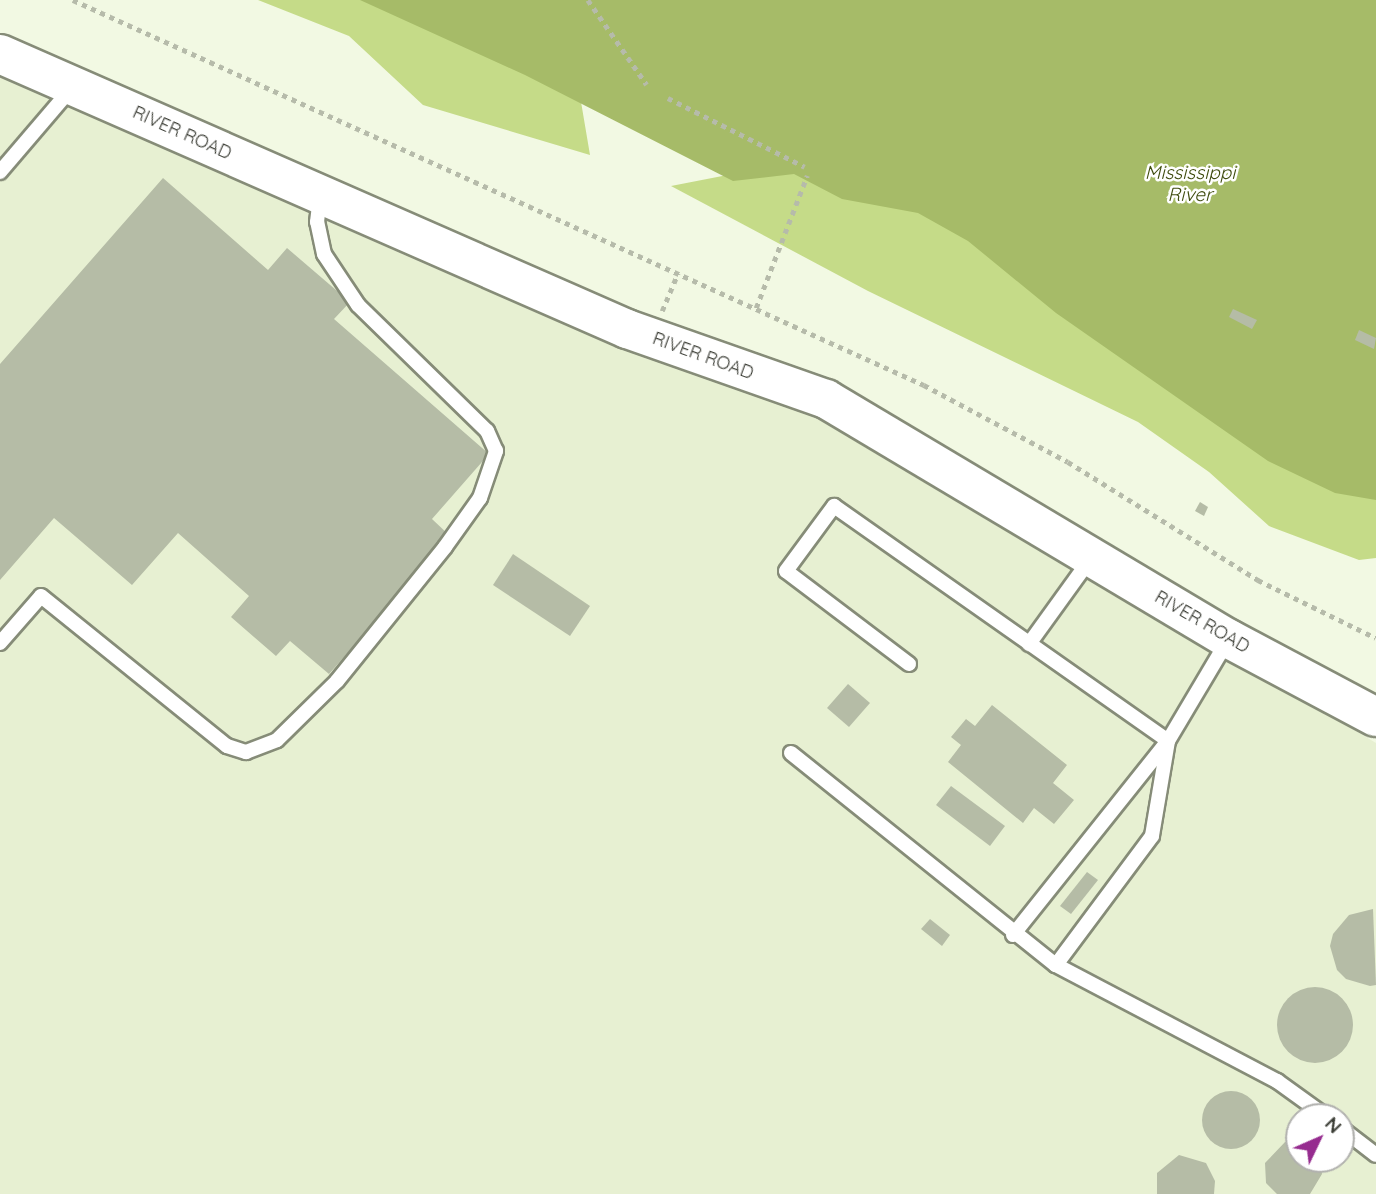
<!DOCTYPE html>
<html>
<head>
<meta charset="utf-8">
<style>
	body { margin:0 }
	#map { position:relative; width:1376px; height:1194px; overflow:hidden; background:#f2f9e3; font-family:Quicksand,sans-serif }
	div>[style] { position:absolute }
	.built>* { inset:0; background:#e7f0d2 }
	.green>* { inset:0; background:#c5db88 }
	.water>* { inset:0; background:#a6bb68 }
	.building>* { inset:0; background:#b5bca6 }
	.round { border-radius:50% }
	.path>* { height:4.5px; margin-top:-2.25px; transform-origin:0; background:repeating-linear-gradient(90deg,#b6bbaa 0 5px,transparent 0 10px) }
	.roads { filter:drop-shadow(2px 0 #868c78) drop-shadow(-2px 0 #868c78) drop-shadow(0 2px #868c78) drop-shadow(0 -2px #868c78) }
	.lane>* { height:14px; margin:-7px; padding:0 7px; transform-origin:7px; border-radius:7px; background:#fff }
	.secondary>* { height:38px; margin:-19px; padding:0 19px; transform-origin:19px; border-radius:19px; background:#fff }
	span { translate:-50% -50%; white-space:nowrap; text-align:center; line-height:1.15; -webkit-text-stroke:5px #fff; paint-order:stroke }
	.street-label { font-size:18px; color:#3b3d35 }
	.water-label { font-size:19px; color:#3f4c0e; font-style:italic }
	.north { position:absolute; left:1285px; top:1103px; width:70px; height:70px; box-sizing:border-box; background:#fff; border:2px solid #b1b1ae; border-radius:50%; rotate:46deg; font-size:19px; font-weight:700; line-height:28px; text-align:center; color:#3b3d35 }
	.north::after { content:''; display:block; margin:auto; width:24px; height:32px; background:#962c8f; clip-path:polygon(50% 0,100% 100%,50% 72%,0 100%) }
</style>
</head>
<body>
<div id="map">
	<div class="built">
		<i style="clip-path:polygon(evenodd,0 75px,429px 266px,818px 411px,1376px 743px,1376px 1194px,0 1194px,0 75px,1299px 1117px,1341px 1117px,1341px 1159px,1299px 1159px,1299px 1117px)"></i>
	</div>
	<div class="green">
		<i style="clip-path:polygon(258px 0,411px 0,578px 84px,590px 155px,423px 105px,349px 36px)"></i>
		<i style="clip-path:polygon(834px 167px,883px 185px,1376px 481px,1376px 558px,1359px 560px,1269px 526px,1209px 472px,1138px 422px,868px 291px,671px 186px,748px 171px)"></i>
	</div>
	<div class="water">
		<i style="clip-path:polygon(360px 0,1376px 0,1376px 500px,1335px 493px,1268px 461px,1056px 313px,968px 241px,918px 213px,842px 199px,794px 174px,733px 181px,525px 75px)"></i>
	</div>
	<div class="building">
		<i style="clip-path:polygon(163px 178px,268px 270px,287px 248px,350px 302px,334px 319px,489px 454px,432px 519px,450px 536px,329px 674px,290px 641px,276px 656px,231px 617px,249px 596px,178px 533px,132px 585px,54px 518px,0 580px,0 364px)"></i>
		<i style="clip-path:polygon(1233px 309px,1257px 320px,1252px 329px,1229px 317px)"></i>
		<i style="clip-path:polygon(1359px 330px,1376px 338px,1374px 349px,1355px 340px)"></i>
		<i style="clip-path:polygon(1200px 502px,1208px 507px,1204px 516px,1195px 511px)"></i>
		<i style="clip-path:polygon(513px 554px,590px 606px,570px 636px,493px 585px)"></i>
		<i style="clip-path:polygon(848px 684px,870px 703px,849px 727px,827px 708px)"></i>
		<i style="clip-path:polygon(992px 705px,1067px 765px,1053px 783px,1074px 800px,1054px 824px,1034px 808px,1023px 823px,948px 762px,961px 745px,951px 737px,966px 719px,975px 726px)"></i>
		<i style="clip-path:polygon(951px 786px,1005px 826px,990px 846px,936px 805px)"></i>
		<i style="clip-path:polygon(1087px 872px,1098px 880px,1071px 914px,1060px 906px)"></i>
		<i style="clip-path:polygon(1373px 909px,1376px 985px,1370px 986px,1346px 979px,1337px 970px,1330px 946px,1333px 934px,1349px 915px)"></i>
		<i style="clip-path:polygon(930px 919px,950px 935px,942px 946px,921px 929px)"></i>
		<i class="round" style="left:1277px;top:987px;width:76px;height:76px"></i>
		<i class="round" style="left:1202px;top:1091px;width:58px;height:58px"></i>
		<i style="clip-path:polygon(1285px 1142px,1299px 1142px,1299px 1159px,1320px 1159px,1322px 1174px,1310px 1194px,1277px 1194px,1266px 1183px,1265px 1163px)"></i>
		<i style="clip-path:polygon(1179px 1155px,1206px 1163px,1215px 1181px,1214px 1194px,1157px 1194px,1157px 1173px)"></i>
	</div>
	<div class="path">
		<i style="left:73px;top:0;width:934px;rotate:24.34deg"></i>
		<i style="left:924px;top:385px;width:163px;rotate:28.1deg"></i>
		<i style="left:1068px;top:462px;width:224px;rotate:31.8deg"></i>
		<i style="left:1258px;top:580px;width:131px;rotate:26.2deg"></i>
		<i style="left:588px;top:0;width:103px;rotate:55.2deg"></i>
		<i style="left:668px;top:98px;width:153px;rotate:26.7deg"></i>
		<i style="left:756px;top:308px;width:142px;rotate:-68.9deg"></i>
		<i style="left:662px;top:311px;width:41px;rotate:-67.2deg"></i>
	</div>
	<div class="roads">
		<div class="lane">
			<i style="left:0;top:172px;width:109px;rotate:-49.5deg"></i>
			<i style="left:0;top:643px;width:62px;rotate:-48.9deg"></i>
			<i style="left:41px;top:596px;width:239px;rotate:38.9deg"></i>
			<i style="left:227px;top:746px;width:20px;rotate:18deg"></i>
			<i style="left:246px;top:752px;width:33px;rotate:-21deg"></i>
			<i style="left:277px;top:740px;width:84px;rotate:-44.5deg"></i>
			<i style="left:337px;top:681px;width:172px;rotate:-51.1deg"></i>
			<i style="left:445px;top:547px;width:60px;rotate:-54.5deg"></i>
			<i style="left:480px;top:498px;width:50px;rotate:-71.2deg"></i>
			<i style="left:496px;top:451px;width:22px;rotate:-114deg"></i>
			<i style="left:487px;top:431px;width:180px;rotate:-135.7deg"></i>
			<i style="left:358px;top:305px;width:61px;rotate:-123.7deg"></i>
			<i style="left:324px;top:254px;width:33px;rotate:-102deg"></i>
			<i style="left:317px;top:222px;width:24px;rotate:-83deg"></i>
			<i style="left:1029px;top:644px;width:106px;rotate:-54.2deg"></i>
			<i style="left:909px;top:664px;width:154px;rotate:-142.9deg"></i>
			<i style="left:786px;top:571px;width:81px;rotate:-53.6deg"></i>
			<i style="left:834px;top:506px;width:408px;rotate:35.1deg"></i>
			<i style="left:1168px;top:741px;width:96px;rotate:99.6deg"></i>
			<i style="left:1152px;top:836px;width:161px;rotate:126.7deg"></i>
			<i style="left:791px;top:753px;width:339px;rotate:38.7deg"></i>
			<i style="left:1056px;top:965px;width:250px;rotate:27.7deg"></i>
			<i style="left:1277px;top:1081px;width:62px;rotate:35.8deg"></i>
			<i style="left:1013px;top:935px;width:248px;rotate:-51.4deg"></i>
			<i style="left:1168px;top:741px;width:117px;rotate:-59.3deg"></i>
			<i style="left:1341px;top:1128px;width:44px;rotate:37.6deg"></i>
		</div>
		<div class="secondary">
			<i style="left:0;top:54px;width:685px;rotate:23.68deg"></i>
			<i style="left:627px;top:329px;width:211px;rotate:19.4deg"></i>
			<i style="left:826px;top:399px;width:469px;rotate:30.8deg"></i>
			<i style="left:1229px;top:639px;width:166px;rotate:28deg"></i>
		</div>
	</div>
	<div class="street-label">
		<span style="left:182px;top:133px;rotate:24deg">RIVER ROAD</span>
		<span style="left:703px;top:356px;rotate:20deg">RIVER ROAD</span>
		<span style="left:1202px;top:622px;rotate:30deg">RIVER ROAD</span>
	</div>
	<div class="water-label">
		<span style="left:1190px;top:184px">Mississippi<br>River</span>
	</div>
	<div class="north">N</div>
</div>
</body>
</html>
